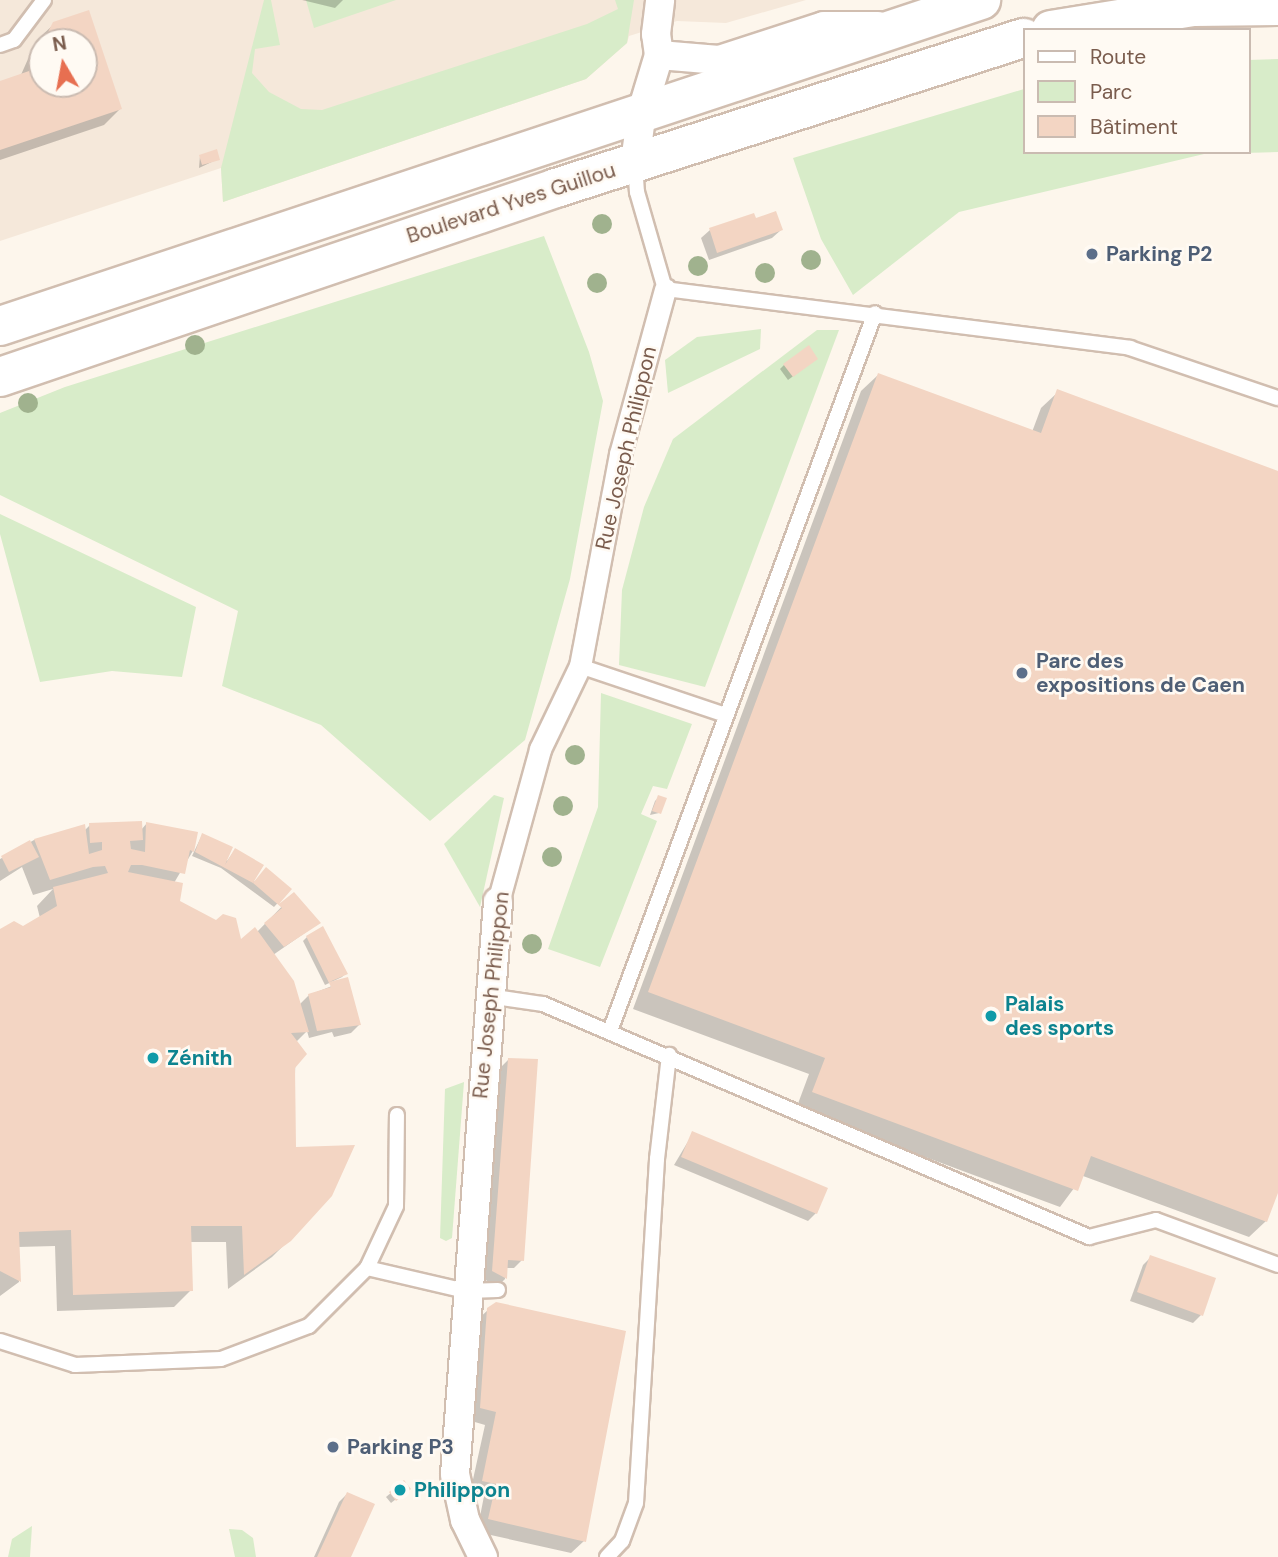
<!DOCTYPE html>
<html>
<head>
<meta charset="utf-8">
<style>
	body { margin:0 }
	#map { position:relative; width:1278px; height:1557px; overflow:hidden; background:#fdf6ec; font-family:"DM Sans",sans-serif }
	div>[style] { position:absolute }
	.residential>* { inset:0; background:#f5e8da }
	.green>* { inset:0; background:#d8ecc9 }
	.shadow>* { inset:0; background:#0003 }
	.building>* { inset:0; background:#f3d5c3 }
	.roads { filter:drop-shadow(2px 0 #d1beb0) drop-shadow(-2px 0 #d1beb0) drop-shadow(0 2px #d1beb0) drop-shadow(0 -2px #d1beb0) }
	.service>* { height:14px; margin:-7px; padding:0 7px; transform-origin:7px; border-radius:7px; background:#fff }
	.pedestrian>* { height:21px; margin:-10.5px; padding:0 10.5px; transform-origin:10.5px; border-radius:10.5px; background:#fff }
	.minor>* { height:28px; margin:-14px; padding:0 14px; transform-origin:14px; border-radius:14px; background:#fff }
	.secondary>* { height:38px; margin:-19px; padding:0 19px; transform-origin:19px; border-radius:19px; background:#fff }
	.trees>* { width:20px; height:20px; margin:-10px; border-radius:50%; background:#a0b28e }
	.dots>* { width:19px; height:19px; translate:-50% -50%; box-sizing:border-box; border:4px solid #fffaf3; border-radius:50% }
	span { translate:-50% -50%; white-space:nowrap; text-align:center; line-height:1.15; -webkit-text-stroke:5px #fffaf3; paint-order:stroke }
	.street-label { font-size:21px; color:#7a5c4d }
	.service-label { font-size:21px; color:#4e5e75; font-weight:700 }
	.left { translate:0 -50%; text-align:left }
	.culture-label { font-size:21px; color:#0d838f; font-weight:700 }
	.legend { position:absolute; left:1023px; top:28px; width:228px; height:126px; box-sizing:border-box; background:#fffaf3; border:2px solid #cabbb1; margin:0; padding:9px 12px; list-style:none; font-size:21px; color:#7a5c4d }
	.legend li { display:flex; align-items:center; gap:14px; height:35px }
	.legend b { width:35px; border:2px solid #cabbb1 }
	.north { position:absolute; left:28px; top:28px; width:70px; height:70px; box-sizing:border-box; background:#fffaf3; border:2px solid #cabbb1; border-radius:50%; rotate:350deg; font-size:19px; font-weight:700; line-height:28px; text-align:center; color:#7a5c4d }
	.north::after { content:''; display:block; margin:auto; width:24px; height:32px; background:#e76f51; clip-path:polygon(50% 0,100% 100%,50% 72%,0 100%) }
</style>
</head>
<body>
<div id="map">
	<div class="residential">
		<i style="clip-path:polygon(evenodd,0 0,806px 0,726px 23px,677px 21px,629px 36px,627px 43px,586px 79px,223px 202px,221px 168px,0 241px,0 0,42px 42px,84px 42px,84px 84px,42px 84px,42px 42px)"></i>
	</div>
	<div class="green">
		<i style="clip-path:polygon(264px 0,271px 0,280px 45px,255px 49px,252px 73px,269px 92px,301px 109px,322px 110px,587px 24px,618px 9px,615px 0,634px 0,627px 43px,586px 79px,223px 202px,221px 168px)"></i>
		<i style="clip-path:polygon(306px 0,396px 0,314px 28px)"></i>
		<i style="clip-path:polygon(1278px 59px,1278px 152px,1204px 154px,959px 212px,853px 295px,821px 239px,793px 158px,1024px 89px,1024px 152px,1248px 152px,1248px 60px)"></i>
		<i style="clip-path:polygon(544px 236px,589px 352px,603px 401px,570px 579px,525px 740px,430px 821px,321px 725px,222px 686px,238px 611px,0 495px,0 413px,65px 387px)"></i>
		<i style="clip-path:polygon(761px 329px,760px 349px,668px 393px,665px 360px,697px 337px)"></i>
		<i style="clip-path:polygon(817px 330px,839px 330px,705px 687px,619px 665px,622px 590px,644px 507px,673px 439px)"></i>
		<i style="clip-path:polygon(0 514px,196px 607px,182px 677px,112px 671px,40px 682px,0 534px)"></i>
		<i style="clip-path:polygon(601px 693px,692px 724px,667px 789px,653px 786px,641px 814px,657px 821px,600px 967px,548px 949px,598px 807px)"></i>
		<i style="clip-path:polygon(494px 795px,504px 798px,480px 907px,444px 844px)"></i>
		<i style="clip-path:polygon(464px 1082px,452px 1238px,446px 1241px,440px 1238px,445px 1089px)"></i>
		<i style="clip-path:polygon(32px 1526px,30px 1557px,8px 1557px,12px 1539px)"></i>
		<i style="clip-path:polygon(229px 1529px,242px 1530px,253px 1538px,256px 1557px,235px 1557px)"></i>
	</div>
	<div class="shadow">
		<i style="clip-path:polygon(302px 0,343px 0,335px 8px)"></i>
		<i style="clip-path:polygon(evenodd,88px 12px,120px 109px,104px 125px,0 160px,0 83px,20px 77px,36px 41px,54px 24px,88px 12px,42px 42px,84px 42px,84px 84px,42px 84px,42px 42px)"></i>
		<i style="clip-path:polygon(200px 156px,218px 159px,199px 168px)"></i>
		<i style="clip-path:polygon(755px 220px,781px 230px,772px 238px,709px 260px,701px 238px,710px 230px)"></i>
		<i style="clip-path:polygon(812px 362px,788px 380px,780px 369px,784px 365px)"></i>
		<i style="clip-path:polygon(878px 375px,1032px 432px,1041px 408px,1058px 392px,1278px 473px,1278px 1188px,1266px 1221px,1249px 1237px,1083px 1176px,1060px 1207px,796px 1109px,809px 1074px,633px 1009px,861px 391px)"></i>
		<i style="clip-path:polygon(659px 797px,659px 813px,650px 815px,655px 801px)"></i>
		<i style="clip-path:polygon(147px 823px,194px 849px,174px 883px,178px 902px,239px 942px,257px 932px,294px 894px,319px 923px,273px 955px,299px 1005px,309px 995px,347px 980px,359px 1025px,351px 1033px,334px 1037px,332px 1032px,309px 1038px,307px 1031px,296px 1042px,290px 1239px,272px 1257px,228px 1289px,226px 1242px,189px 1242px,191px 1290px,174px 1307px,57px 1311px,55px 1246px,18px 1247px,19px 1282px,0 1296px,0 932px,23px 928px,40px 918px,37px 906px,53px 889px,33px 895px,22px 867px,0 881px,0 859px,34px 840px,84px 826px,85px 830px,90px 825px,141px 830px)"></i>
		<i style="clip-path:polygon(202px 835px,227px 861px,232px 854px,255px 882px,290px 890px,274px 907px,221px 868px,192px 856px)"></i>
		<i style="clip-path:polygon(307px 937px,345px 974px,342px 977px,325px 985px,303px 941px)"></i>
		<i style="clip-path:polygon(509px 1059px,522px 1260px,514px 1268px,506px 1268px,505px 1279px,497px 1287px,484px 1279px,500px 1068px)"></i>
		<i style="clip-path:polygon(693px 1133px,816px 1213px,808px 1221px,674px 1165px)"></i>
		<i style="clip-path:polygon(1151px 1257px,1201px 1315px,1193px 1323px,1130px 1301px,1143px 1265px)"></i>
		<i style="clip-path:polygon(489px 1309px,584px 1541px,571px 1553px,477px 1532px,484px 1496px,470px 1493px,485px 1425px,468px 1420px,475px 1322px)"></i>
		<i style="clip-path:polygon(404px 1482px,405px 1492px,391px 1503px,386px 1497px)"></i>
		<i style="clip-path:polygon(347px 1494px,349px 1557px,314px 1557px,339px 1502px)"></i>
	</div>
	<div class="building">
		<i style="clip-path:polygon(89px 10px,122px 109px,0 150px,0 81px,29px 71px,42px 45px,42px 84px,84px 84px,84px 42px,43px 42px,53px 22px)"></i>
		<i style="clip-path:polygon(217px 149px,220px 160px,202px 165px,199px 155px)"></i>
		<i style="clip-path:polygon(776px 211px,783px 230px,717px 253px,709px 228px,754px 213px,756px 218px)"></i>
		<i style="clip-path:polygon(809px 345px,818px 359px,793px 377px,783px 364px)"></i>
		<i style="clip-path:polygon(878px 373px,1041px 433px,1057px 389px,1278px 471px,1278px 1193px,1267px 1222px,1091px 1156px,1078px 1191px,812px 1092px,825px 1058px,648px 992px)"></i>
		<i style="clip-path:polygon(658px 795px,667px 798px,661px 814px,652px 811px)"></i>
		<i style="clip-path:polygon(142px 821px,143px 840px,130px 841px,131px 849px,145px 852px,146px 822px,198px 832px,194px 852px,190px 850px,185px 874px,142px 865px,131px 865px,128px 872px,183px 883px,180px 901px,216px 920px,223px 914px,236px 918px,241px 939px,255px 927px,294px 981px,309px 1032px,291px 1033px,307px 1054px,295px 1068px,296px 1147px,355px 1145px,332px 1196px,291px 1241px,244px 1275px,242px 1226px,191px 1226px,193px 1291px,73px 1295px,71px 1230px,19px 1232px,21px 1282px,0 1271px,0 929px,14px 921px,23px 926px,57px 906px,53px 887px,108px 873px,105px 866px,93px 867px,50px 880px,34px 839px,85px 824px,89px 854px,102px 850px,102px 842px,90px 843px,89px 823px)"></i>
		<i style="clip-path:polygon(202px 833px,233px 847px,225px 865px,235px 848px,264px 865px,253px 883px,266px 867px,292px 889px,279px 904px,294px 892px,321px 923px,284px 947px,264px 923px,282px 908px,253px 883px,195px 852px)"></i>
		<i style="clip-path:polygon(30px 840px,39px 857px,9px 872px,1px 856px)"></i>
		<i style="clip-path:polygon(323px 926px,348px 974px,329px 982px,348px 977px,361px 1025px,317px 1031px,308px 994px,331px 987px,306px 936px)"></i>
		<i style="clip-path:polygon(508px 1058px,538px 1059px,524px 1261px,508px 1260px,507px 1279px,492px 1271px)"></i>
		<i style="clip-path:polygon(692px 1131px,828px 1188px,817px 1214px,681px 1157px)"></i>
		<i style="clip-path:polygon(1150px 1255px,1216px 1278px,1203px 1316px,1137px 1292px)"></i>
		<i style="clip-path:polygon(496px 1302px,626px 1331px,586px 1542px,488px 1519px,496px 1484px,482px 1481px,496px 1412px,480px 1408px,487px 1308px)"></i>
		<i style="clip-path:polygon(404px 1480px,411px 1489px,396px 1501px,389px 1492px)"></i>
		<i style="clip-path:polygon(347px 1492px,375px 1504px,351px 1557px,317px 1557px)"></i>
	</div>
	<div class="roads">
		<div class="service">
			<i style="left:0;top:45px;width:15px;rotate:-20deg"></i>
			<i style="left:14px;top:40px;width:50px;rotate:-53.1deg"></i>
			<i style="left:635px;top:164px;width:28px;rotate:86deg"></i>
			<i style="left:637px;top:192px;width:101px;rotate:73.9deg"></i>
			<i style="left:665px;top:289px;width:469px;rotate:7.2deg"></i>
			<i style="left:1130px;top:348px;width:156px;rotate:18.7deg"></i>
			<i style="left:580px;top:666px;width:154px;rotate:18.6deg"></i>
			<i style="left:488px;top:996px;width:56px;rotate:8.3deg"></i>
			<i style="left:543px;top:1004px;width:594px;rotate:23.11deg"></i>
			<i style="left:1089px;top:1237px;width:69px;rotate:-14.2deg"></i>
			<i style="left:1156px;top:1220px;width:130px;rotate:20.2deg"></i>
			<i style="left:610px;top:1031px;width:765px;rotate:-69.74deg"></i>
			<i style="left:367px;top:1268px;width:68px;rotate:-64.9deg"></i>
			<i style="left:396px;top:1206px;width:91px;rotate:-89.4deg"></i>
			<i style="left:0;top:1341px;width:79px;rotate:17.7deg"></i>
			<i style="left:75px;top:1365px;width:146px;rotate:-2.4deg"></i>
			<i style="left:221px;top:1359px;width:94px;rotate:-20.6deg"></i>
			<i style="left:309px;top:1326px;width:82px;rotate:-45deg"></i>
			<i style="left:367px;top:1268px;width:102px;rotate:13.1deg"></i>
			<i style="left:466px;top:1291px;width:32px;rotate:-2deg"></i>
			<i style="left:607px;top:1557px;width:22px;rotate:-47deg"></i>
			<i style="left:622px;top:1541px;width:40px;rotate:-69.8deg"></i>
			<i style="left:636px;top:1503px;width:345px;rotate:-86.5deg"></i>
			<i style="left:657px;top:1159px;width:105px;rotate:-83.4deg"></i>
		</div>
		<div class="pedestrian">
			<i style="left:498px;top:902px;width:159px;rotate:-74.6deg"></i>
			<i style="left:540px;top:749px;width:92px;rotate:-64.3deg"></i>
			<i style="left:580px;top:666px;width:216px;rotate:-79.3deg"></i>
			<i style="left:620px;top:454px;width:171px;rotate:-74.7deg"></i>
		</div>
		<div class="minor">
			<i style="left:659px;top:55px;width:60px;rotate:4.8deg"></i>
			<i style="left:719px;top:60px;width:110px;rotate:-17.9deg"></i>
			<i style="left:824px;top:26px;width:54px"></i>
			<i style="left:635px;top:162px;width:51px;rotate:-82.2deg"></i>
			<i style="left:642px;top:111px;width:59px;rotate:-73.1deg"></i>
			<i style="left:659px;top:55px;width:21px;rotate:-98deg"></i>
			<i style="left:656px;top:34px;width:34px;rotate:-83deg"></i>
			<i style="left:483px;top:1557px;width:41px;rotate:-115.9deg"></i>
			<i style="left:465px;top:1520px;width:47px;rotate:-102.3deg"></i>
			<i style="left:455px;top:1474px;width:574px;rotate:-85.7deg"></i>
		</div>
		<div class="secondary">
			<i style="left:1051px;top:30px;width:144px;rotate:-9.2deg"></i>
			<i style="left:1193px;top:7px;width:85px;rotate:-0.7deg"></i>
			<i style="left:0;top:326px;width:1034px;rotate:-18.38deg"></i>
			<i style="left:0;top:377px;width:587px;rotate:-18.77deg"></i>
			<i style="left:556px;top:188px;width:491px;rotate:-17.8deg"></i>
		</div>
	</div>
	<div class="trees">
		<i style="left:602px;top:224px"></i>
		<i style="left:811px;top:260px"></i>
		<i style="left:698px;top:266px"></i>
		<i style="left:765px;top:273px"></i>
		<i style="left:597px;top:283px"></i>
		<i style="left:195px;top:345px"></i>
		<i style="left:28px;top:403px"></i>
		<i style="left:575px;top:755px"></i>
		<i style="left:563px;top:806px"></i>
		<i style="left:552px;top:857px"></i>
		<i style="left:532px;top:944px"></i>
	</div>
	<div class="dots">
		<i style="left:1092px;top:254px;background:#5c6f8a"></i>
		<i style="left:1022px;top:673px;background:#5c6f8a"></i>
		<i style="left:991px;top:1016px;background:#0f9aa8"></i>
		<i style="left:153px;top:1058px;background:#0f9aa8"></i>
		<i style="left:333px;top:1447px;background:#5c6f8a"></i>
		<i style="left:400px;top:1490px;background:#0f9aa8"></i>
	</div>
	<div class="street-label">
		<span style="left:511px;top:203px;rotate:-18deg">Boulevard Yves Guillou</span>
		<span style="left:626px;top:448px;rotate:-77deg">Rue Joseph Philippon</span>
		<span style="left:491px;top:995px;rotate:-84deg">Rue Joseph Philippon</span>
	</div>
	<div class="service-label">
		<span class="left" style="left:1106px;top:254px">Parking P2</span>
		<span class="left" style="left:1036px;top:673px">Parc des<br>expositions de Caen</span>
		<span class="left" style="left:347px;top:1447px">Parking P3</span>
	</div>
	<div class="culture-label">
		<span class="left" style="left:1005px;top:1016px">Palais<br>des sports</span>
		<span class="left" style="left:167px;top:1058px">Zénith</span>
		<span class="left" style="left:414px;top:1490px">Philippon</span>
	</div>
	<ul class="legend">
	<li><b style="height:9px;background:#fff"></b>Route</li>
	<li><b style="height:19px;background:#d8ecc9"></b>Parc</li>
	<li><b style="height:19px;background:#f3d5c3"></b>Bâtiment</li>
	</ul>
	<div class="north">N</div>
</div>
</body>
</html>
